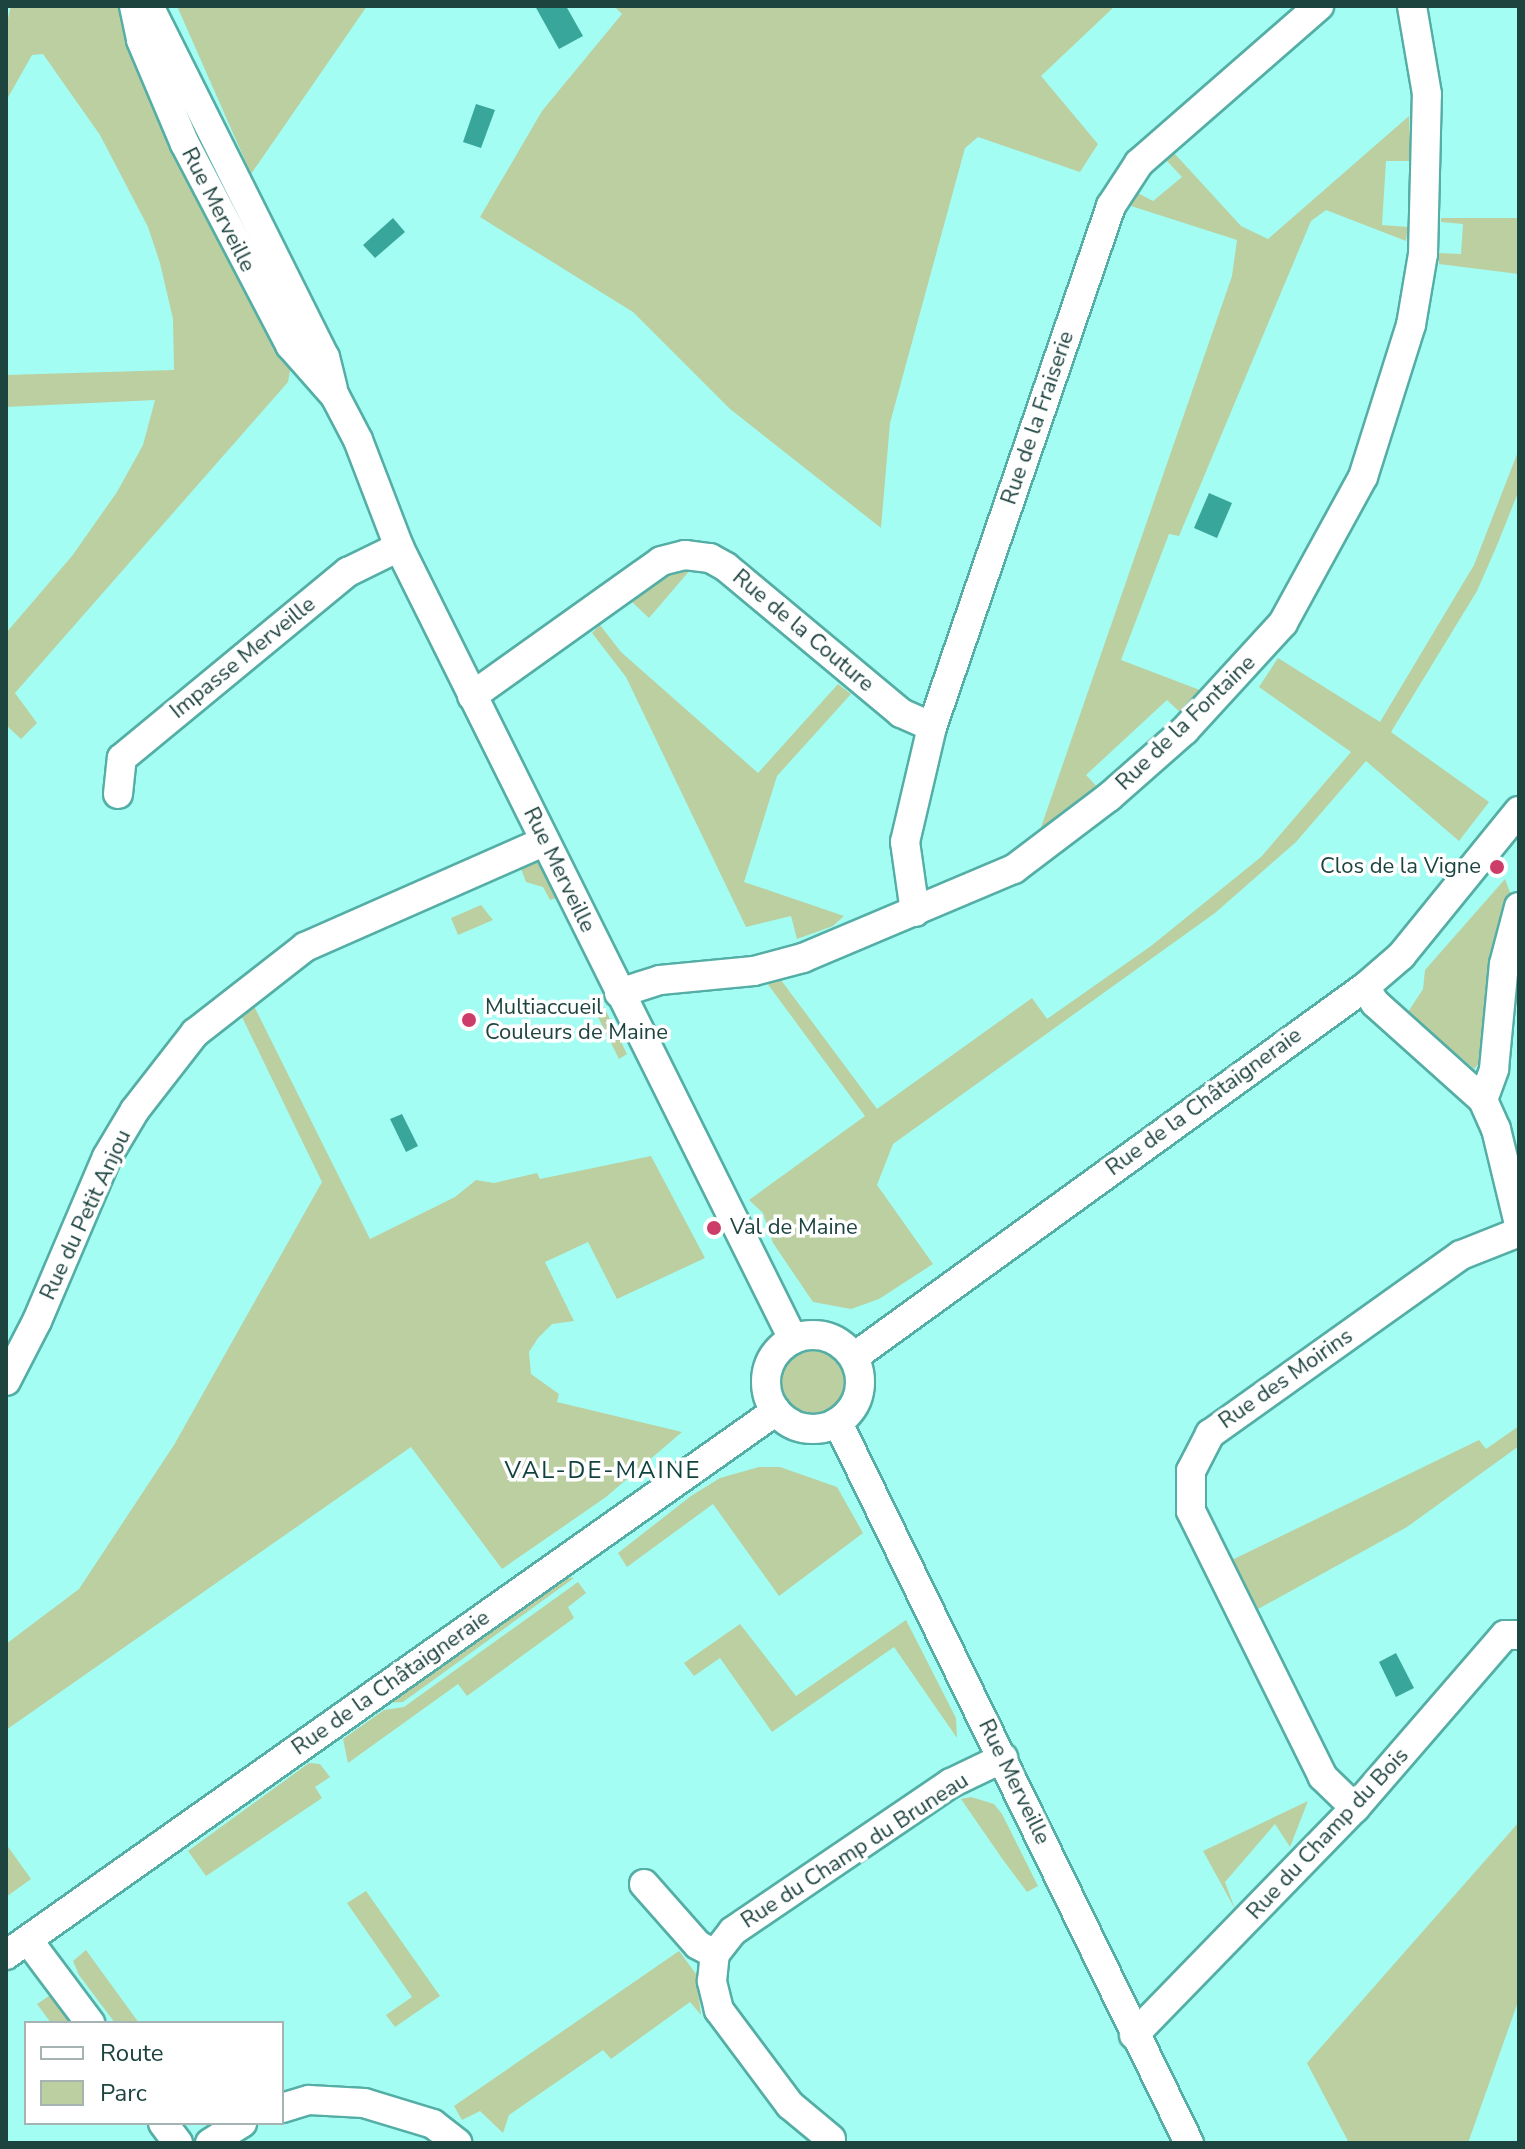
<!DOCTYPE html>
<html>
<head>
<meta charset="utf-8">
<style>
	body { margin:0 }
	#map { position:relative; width:1525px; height:2149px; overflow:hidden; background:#a4fdf3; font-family:"Nunito Sans",sans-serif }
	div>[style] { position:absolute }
	.green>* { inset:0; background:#bbcfa1 }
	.round { border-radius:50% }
	.water>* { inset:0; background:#39a69c }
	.roads { filter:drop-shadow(2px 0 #54aea5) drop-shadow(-2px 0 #54aea5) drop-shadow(0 2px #54aea5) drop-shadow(0 -2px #54aea5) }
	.street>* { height:28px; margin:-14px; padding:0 14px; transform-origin:14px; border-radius:14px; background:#fff }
	.street>.ring { margin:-14px; padding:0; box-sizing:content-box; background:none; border:28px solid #fff; border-radius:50% }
	.dots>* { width:22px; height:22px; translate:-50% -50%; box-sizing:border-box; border:4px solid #fff; border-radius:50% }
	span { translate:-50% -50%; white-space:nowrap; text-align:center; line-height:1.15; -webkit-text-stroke:7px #fff; paint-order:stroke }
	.street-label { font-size:22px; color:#1e4440 }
	.poi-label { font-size:22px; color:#1e4440 }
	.right { translate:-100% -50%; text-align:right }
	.left { translate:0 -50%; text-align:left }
	.neighbourhood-label { font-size:24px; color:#10423e; letter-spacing:2px }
	.frame { position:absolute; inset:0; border:8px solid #1e4440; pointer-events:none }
	.legend { position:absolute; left:24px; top:2021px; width:260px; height:104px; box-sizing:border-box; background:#fff; border:2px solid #a5b4b3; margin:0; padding:10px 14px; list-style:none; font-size:24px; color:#1e4440 }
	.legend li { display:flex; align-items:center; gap:16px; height:40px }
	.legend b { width:40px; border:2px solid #a5b4b3 }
</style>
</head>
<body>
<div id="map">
	<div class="green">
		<i style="clip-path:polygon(11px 6px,121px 6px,292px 360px,288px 382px,15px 693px,37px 723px,21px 739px,6px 725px,6px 633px,72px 556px,117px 492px,143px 445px,155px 400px,6px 407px,6px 375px,174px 370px,173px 319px,160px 263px,148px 227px,100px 135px,43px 54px,32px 55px,6px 101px,6px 26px)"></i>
		<i style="clip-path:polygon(177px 6px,367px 6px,251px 174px)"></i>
		<i style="clip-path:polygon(614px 6px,1115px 6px,1041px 76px,1098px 144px,1080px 172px,978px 137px,965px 148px,890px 423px,881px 528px,730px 409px,633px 312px,480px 217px,542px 111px,622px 14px)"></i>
		<i style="clip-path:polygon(1409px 116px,1411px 161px,1386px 161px,1382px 225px,1408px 227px,1406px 241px,1326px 210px,1311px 221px,1179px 536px,1169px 534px,1121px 660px,1205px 692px,1184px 716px,1167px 700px,1086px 775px,1101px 791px,1039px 833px,1232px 276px,1237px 240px,1128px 205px,1134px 191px,1153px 201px,1182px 177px,1166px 160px,1175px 154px,1241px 226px,1268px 239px)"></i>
		<i style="clip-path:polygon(1441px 218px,1519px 218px,1519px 274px,1439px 264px,1439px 253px,1461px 254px,1463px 224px,1441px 222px)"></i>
		<i style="clip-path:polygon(1519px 449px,1519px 490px,1498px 543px,1477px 591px,1391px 732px,1489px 802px,1459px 841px,1366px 761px,1296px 842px,1215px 913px,893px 1144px,877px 1185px,933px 1264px,879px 1299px,851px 1309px,813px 1302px,773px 1243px,763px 1213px,749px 1200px,865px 1116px,764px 979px,778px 976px,877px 1109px,1032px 998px,1047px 1019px,1151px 946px,1261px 857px,1351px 752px,1259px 687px,1278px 658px,1380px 722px,1474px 565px)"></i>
		<i style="clip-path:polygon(691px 569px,649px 618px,632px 602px,669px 574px)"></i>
		<i style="clip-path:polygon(600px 625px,621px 652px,758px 773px,838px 684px,851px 694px,777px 776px,744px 882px,844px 916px,833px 926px,797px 939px,791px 916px,746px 927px,626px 677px,592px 633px)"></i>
		<i style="clip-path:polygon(533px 860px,545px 865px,560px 897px,550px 900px,543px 887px,526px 882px,520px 866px)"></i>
		<i style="clip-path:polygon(1505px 879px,1511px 895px,1491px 971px,1483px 1059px,1474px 1069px,1408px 1012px,1423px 989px,1425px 970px)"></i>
		<i style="clip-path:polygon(481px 905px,493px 920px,458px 935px,451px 918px)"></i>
		<i style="clip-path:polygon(253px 1004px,370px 1239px,455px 1197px,476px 1180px,494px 1183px,537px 1173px,540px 1179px,651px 1156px,705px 1258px,617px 1299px,588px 1242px,545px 1262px,574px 1321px,552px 1324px,538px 1338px,529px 1352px,531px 1374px,559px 1394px,557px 1402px,682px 1432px,606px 1497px,502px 1569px,411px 1447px,6px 1730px,6px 1644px,79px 1589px,174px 1445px,322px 1182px,240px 1013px)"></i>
		<i style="clip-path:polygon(604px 1007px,627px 1054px,619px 1059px,595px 1011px)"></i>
		<i class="round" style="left:779px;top:1347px;width:68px;height:68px"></i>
		<i style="clip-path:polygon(1519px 1426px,1519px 1446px,1407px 1527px,1258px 1609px,1232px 1560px,1479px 1440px,1486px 1449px)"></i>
		<i style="clip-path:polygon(759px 1467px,780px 1467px,837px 1487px,863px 1533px,779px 1596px,713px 1504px,627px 1567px,618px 1553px,691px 1496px,720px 1478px)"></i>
		<i style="clip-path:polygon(561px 1577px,574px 1578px,403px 1702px,385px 1703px)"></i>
		<i style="clip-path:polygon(578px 1582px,586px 1593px,568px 1607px,574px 1618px,467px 1696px,458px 1684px,348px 1763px,343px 1739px,384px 1710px,404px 1707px)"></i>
		<i style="clip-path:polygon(906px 1620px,956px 1718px,957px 1738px,894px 1647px,772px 1732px,720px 1658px,694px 1676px,684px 1663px,740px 1624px,796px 1696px)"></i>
		<i style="clip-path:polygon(309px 1763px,320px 1764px,330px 1777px,315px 1787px,322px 1798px,206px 1876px,188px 1851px)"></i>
		<i style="clip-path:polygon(971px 1797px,994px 1804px,1002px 1814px,1038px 1886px,1027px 1892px,1001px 1857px,961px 1799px)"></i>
		<i style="clip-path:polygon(1308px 1801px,1290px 1847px,1275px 1824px,1225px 1882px,1235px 1909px,1203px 1851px)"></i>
		<i style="clip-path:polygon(1519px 1822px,1519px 1999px,1468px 2143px,1349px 2143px,1307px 2063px)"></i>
		<i style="clip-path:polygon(6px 1844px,31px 1879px,6px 1897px)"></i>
		<i style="clip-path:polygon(366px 1891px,440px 1996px,395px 2027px,386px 2015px,412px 1997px,347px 1903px)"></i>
		<i style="clip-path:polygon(86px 1950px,139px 2023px,115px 2023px,79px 1975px,73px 1961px)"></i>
		<i style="clip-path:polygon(679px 1951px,696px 1974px,701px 2015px,690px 2002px,611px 2059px,603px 2050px,509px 2115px,503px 2133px,480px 2111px,462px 2120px,454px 2106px)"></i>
		<i style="clip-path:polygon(52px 1994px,73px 2023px,51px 2023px,37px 2004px)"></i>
	</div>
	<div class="water">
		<i style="clip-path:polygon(535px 6px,566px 6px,583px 36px,559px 49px)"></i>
		<i style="clip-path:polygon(476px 104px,495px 110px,481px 148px,463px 142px)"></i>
		<i style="clip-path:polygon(393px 218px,405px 232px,375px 258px,363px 245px)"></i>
		<i style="clip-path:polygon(1209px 493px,1232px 503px,1217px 538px,1194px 528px)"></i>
		<i style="clip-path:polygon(402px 1114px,418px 1146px,406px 1152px,390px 1119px)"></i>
		<i style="clip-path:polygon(1396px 1653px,1414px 1688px,1396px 1697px,1379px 1662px)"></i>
	</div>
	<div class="roads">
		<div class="street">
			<i style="left:134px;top:6px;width:35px;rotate:78deg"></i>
			<i style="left:141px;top:40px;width:113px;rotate:67.1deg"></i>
			<i style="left:185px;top:144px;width:227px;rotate:62.4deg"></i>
			<i style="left:290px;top:345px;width:68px;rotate:48.6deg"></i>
			<i style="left:335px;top:396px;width:50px;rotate:62.4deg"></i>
			<i style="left:358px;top:440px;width:115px;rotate:69deg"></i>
			<i style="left:399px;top:547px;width:885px;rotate:63.55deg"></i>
			<i style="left:149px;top:6px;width:393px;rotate:63.4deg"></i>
			<i style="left:325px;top:357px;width:32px;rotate:76deg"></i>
			<i style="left:472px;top:696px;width:232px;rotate:-35.5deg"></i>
			<i style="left:661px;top:561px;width:25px;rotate:-14deg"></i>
			<i style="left:685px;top:555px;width:25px;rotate:7deg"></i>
			<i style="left:710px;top:558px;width:18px;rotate:29deg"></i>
			<i style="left:726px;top:567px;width:228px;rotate:39.8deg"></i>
			<i style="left:901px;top:713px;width:34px;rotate:24deg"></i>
			<i style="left:118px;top:794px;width:36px;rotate:-84deg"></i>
			<i style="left:122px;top:758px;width:293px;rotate:-39.5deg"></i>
			<i style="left:348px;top:572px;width:57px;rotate:-26.1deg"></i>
			<i style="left:915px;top:912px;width:71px;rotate:-98.1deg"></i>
			<i style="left:905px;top:842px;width:118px;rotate:-76.8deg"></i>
			<i style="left:932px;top:727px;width:551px;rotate:-71.04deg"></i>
			<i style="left:1111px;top:206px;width:51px;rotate:-56.9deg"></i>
			<i style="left:1139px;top:163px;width:239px;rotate:-41.1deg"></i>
			<i style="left:1365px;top:987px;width:19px;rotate:58deg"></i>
			<i style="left:1375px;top:1003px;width:145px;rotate:41.9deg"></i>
			<i style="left:1483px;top:1100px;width:32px;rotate:66deg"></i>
			<i style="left:1496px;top:1129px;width:98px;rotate:76.4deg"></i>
			<i style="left:619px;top:993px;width:43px;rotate:-17.6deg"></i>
			<i style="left:660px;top:980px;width:94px;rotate:-5.5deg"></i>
			<i style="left:754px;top:971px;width:51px;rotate:-14.9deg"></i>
			<i style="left:803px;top:958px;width:229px;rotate:-22.9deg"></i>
			<i style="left:1014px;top:869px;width:119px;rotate:-37.2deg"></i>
			<i style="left:1109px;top:797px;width:101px;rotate:-41.4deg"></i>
			<i style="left:1185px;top:730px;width:145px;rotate:-47.5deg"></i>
			<i style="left:1283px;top:623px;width:166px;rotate:-61.3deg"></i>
			<i style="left:1363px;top:477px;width:159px;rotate:-72.5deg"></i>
			<i style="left:1411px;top:325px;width:72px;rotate:-80.4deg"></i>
			<i style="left:1423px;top:254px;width:160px;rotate:-88.6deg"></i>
			<i style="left:1427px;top:94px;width:89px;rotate:-99.7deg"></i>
			<i style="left:1483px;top:1100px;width:33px;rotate:-70deg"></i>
			<i style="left:1494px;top:1069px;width:105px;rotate:-84.6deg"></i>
			<i style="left:1504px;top:964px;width:59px;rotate:-75.3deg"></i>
			<i class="ring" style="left:766px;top:1335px;width:66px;height:66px"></i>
			<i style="left:854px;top:1357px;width:631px;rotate:-35.91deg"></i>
			<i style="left:1365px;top:987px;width:48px;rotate:-40.7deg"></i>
			<i style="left:1401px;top:956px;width:187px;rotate:-50.9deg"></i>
			<i style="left:6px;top:1381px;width:68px;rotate:-62.7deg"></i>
			<i style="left:37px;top:1321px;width:178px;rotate:-66.9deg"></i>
			<i style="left:107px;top:1157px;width:55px;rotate:-59.2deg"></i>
			<i style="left:135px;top:1110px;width:98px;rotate:-52.1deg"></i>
			<i style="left:195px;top:1033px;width:140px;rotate:-38deg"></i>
			<i style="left:305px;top:947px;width:262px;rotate:-23.8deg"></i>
			<i style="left:838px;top:1423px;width:801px;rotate:64.01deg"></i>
			<i style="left:1355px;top:1808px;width:45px;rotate:-135.9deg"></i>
			<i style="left:1323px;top:1777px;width:297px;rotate:-116.4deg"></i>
			<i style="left:1191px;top:1511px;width:40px;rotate:-90deg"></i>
			<i style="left:1191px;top:1471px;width:42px;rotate:-62.8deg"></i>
			<i style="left:1210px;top:1434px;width:308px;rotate:-35.5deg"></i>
			<i style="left:1461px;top:1255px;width:62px;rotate:-21.6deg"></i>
			<i style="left:644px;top:1884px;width:81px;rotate:48.5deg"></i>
			<i style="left:698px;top:1945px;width:19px;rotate:28deg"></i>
			<i style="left:28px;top:1940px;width:104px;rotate:53.2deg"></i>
			<i style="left:6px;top:1955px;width:943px;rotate:-35.24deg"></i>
			<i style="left:1134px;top:2035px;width:317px;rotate:-45.8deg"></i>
			<i style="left:1355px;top:1808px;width:229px;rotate:-49.1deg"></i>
			<i style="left:1505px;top:1635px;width:14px"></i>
			<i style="left:282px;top:2108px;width:28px;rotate:-17deg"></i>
			<i style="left:309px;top:2100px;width:55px;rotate:3.1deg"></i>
			<i style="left:364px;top:2103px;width:72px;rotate:16.9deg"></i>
			<i style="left:433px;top:2124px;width:31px;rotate:38deg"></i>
			<i style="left:163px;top:2123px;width:25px;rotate:53deg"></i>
			<i style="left:831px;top:2139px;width:53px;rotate:-140.3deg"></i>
			<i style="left:790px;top:2105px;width:119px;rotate:-126.8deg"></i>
			<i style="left:719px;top:2010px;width:30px;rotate:-104deg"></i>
			<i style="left:712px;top:1981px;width:27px;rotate:-84deg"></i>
			<i style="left:715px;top:1954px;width:29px;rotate:-52deg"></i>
			<i style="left:733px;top:1931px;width:263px;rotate:-34.2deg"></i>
			<i style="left:951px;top:1783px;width:58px;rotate:-25.7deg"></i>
			<i style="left:210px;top:2143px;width:38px;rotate:-32deg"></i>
		</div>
	</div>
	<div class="dots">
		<i style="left:1497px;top:867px;background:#cc3e69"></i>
		<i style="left:469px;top:1020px;background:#cc3e69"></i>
		<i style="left:714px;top:1228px;background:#cc3e69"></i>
	</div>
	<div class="street-label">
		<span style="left:218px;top:210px;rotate:63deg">Rue Merveille</span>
		<span style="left:1038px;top:418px;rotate:-71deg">Rue de la Fraiserie</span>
		<span style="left:803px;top:631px;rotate:40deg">Rue de la Couture</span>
		<span style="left:243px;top:658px;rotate:-39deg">Impasse Merveille</span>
		<span style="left:1186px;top:723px;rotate:-44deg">Rue de la Fontaine</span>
		<span style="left:559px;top:870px;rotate:64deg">Rue Merveille</span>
		<span style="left:1204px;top:1102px;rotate:-36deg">Rue de la Châtaigneraie</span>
		<span style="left:86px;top:1215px;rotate:-65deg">Rue du Petit Anjou</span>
		<span style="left:1286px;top:1379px;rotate:-35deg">Rue des Moirins</span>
		<span style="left:391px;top:1683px;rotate:-35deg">Rue de la Châtaigneraie</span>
		<span style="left:1014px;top:1782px;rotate:64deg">Rue Merveille</span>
		<span style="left:1328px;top:1834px;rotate:-47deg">Rue du Champ du Bois</span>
		<span style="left:855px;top:1851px;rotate:-33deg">Rue du Champ du Bruneau</span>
	</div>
	<div class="poi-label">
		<span class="right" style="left:1481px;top:867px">Clos de la Vigne</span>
		<span class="left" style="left:485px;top:1020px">Multiaccueil<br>Couleurs de Maine</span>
		<span class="left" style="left:730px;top:1228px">Val de Maine</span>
	</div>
	<div class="neighbourhood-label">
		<span style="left:603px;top:1471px">VAL-DE-MAINE</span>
	</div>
	<div class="frame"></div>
	<ul class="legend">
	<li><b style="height:10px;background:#fff"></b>Route</li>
	<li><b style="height:22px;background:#bbcfa1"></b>Parc</li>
	</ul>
</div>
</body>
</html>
